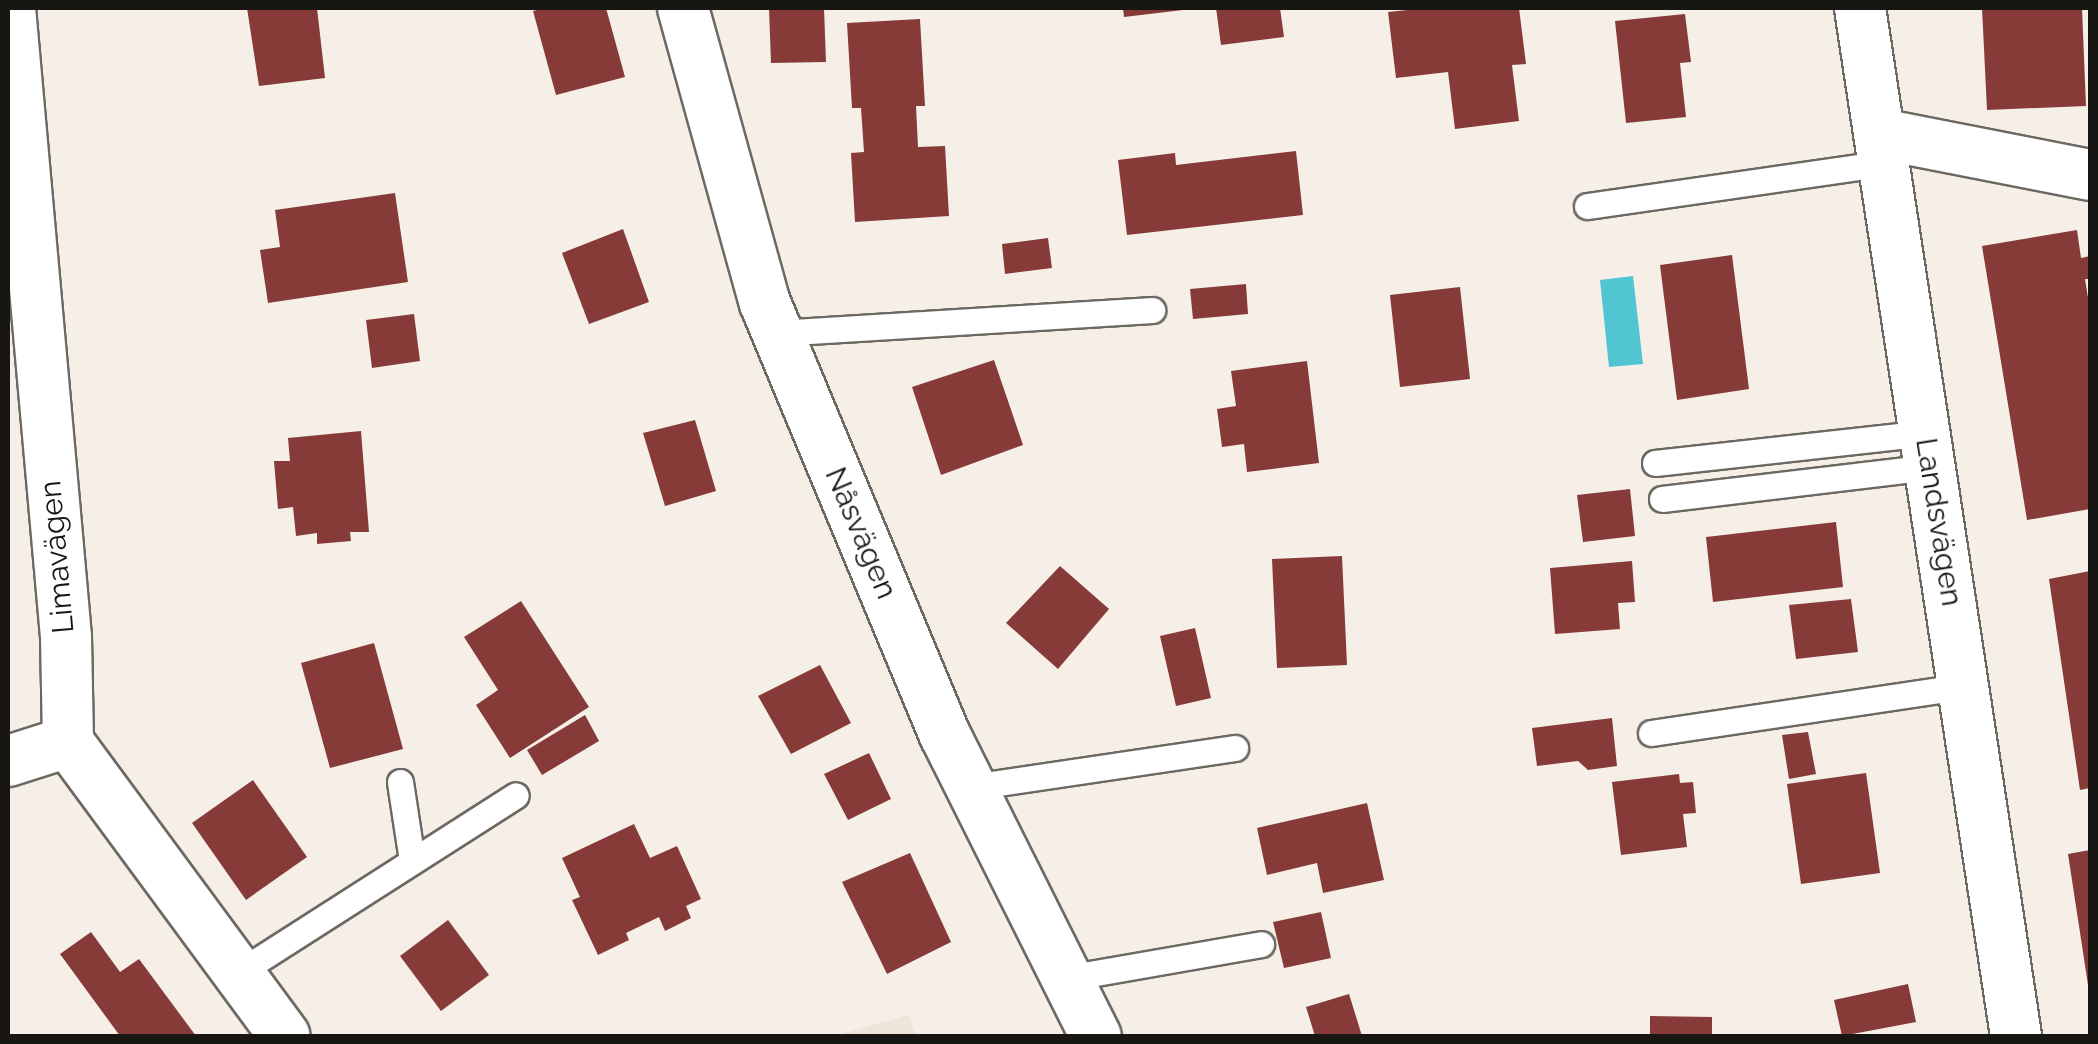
<!DOCTYPE html>
<html>
<head>
<meta charset="utf-8">
<style>
	body { margin:0 }
	#map { position:relative; width:2098px; height:1044px; overflow:hidden; background:#f5efe8; font-family:Raleway,sans-serif }
	div>[style] { position:absolute }
	.built>* { inset:0; background:#eee4d7 }
	.water>* { inset:0; background:#52c5d3 }
	.building>* { inset:0; background:#863b39 }
	.roads { filter:drop-shadow(2px 0 #6c6862) drop-shadow(-2px 0 #6c6862) drop-shadow(0 2px #6c6862) drop-shadow(0 -2px #6c6862) }
	.service>* { height:25px; margin:-12.5px; padding:0 12.5px; transform-origin:12.5px; border-radius:12.5px; background:#fff }
	.minor>* { height:50px; margin:-25px; padding:0 25px; transform-origin:25px; border-radius:25px; background:#fff }
	span { translate:-50% -50%; white-space:nowrap; text-align:center; line-height:1.15; -webkit-text-stroke:10px #fff; paint-order:stroke }
	.street-label { font-size:30px; color:#181613 }
	.frame { position:absolute; inset:0; border:10px solid #181613; pointer-events:none }
</style>
</head>
<body>
<div id="map">
	<div class="built">
		<i style="clip-path:polygon(909px 1015px,915px 1036px,834px 1036px)"></i>
	</div>
	<div class="water">
		<i style="clip-path:polygon(1633px 276px,1643px 364px,1609px 367px,1600px 280px)"></i>
	</div>
	<div class="building">
		<i style="clip-path:polygon(247px 8px,317px 8px,325px 78px,259px 86px)"></i>
		<i style="clip-path:polygon(545px 8px,606px 8px,625px 77px,556px 95px,533px 11px)"></i>
		<i style="clip-path:polygon(769px 8px,824px 8px,826px 62px,771px 63px)"></i>
		<i style="clip-path:polygon(1123px 8px,1183px 8px,1183px 10px,1124px 17px)"></i>
		<i style="clip-path:polygon(1216px 8px,1280px 8px,1284px 37px,1221px 45px)"></i>
		<i style="clip-path:polygon(1427px 8px,1519px 8px,1526px 64px,1512px 65px,1519px 121px,1455px 129px,1448px 72px,1396px 78px,1388px 12px)"></i>
		<i style="clip-path:polygon(1982px 8px,2082px 8px,2086px 106px,1987px 110px)"></i>
		<i style="clip-path:polygon(1685px 14px,1691px 62px,1680px 63px,1686px 117px,1626px 123px,1615px 21px)"></i>
		<i style="clip-path:polygon(920px 19px,925px 106px,916px 106px,918px 147px,945px 146px,949px 216px,855px 222px,851px 153px,864px 152px,861px 108px,852px 108px,847px 23px)"></i>
		<i style="clip-path:polygon(1296px 151px,1303px 215px,1127px 235px,1118px 160px,1175px 153px,1176px 165px)"></i>
		<i style="clip-path:polygon(395px 193px,408px 282px,268px 303px,260px 250px,280px 247px,275px 210px)"></i>
		<i style="clip-path:polygon(623px 229px,649px 302px,589px 324px,562px 253px)"></i>
		<i style="clip-path:polygon(2077px 230px,2081px 258px,2090px 256px,2090px 279px,2085px 279px,2090px 310px,2090px 509px,2027px 520px,1982px 246px)"></i>
		<i style="clip-path:polygon(1048px 238px,1052px 268px,1005px 274px,1002px 244px)"></i>
		<i style="clip-path:polygon(1732px 255px,1749px 389px,1677px 400px,1660px 265px)"></i>
		<i style="clip-path:polygon(1246px 284px,1248px 314px,1193px 319px,1190px 289px)"></i>
		<i style="clip-path:polygon(1460px 287px,1470px 379px,1400px 387px,1390px 295px)"></i>
		<i style="clip-path:polygon(414px 314px,420px 361px,372px 368px,366px 320px)"></i>
		<i style="clip-path:polygon(994px 360px,1023px 445px,941px 475px,912px 387px)"></i>
		<i style="clip-path:polygon(1307px 361px,1319px 463px,1247px 472px,1244px 444px,1222px 447px,1217px 409px,1236px 406px,1231px 371px)"></i>
		<i style="clip-path:polygon(695px 420px,716px 491px,665px 506px,643px 433px)"></i>
		<i style="clip-path:polygon(361px 431px,369px 532px,350px 532px,351px 541px,317px 544px,317px 533px,296px 536px,293px 507px,278px 509px,274px 461px,290px 461px,288px 438px)"></i>
		<i style="clip-path:polygon(1630px 489px,1635px 536px,1583px 542px,1577px 495px)"></i>
		<i style="clip-path:polygon(1836px 522px,1843px 587px,1713px 602px,1706px 537px)"></i>
		<i style="clip-path:polygon(1342px 556px,1347px 665px,1277px 668px,1272px 559px)"></i>
		<i style="clip-path:polygon(1632px 561px,1635px 602px,1618px 603px,1620px 629px,1555px 634px,1550px 568px)"></i>
		<i style="clip-path:polygon(1060px 566px,1109px 609px,1058px 669px,1006px 623px)"></i>
		<i style="clip-path:polygon(2090px 571px,2090px 788px,2080px 790px,2049px 579px)"></i>
		<i style="clip-path:polygon(1851px 599px,1858px 652px,1796px 659px,1789px 605px)"></i>
		<i style="clip-path:polygon(521px 601px,589px 707px,510px 758px,476px 705px,498px 690px,464px 637px)"></i>
		<i style="clip-path:polygon(1195px 628px,1211px 698px,1176px 706px,1160px 636px)"></i>
		<i style="clip-path:polygon(374px 643px,403px 749px,330px 768px,301px 663px)"></i>
		<i style="clip-path:polygon(820px 665px,851px 723px,791px 754px,758px 696px)"></i>
		<i style="clip-path:polygon(585px 715px,599px 741px,542px 775px,527px 750px)"></i>
		<i style="clip-path:polygon(1612px 718px,1617px 766px,1588px 770px,1578px 761px,1537px 766px,1532px 728px)"></i>
		<i style="clip-path:polygon(1808px 732px,1816px 774px,1789px 779px,1782px 735px)"></i>
		<i style="clip-path:polygon(869px 753px,891px 799px,848px 820px,824px 774px)"></i>
		<i style="clip-path:polygon(1866px 773px,1880px 873px,1801px 884px,1787px 784px)"></i>
		<i style="clip-path:polygon(1679px 774px,1680px 783px,1693px 782px,1696px 813px,1683px 814px,1687px 847px,1621px 855px,1612px 782px)"></i>
		<i style="clip-path:polygon(253px 780px,307px 857px,246px 900px,192px 823px)"></i>
		<i style="clip-path:polygon(1367px 803px,1384px 880px,1323px 893px,1317px 863px,1267px 875px,1257px 828px)"></i>
		<i style="clip-path:polygon(634px 824px,650px 858px,677px 846px,701px 899px,686px 906px,691px 918px,665px 931px,659px 917px,626px 933px,629px 940px,598px 955px,572px 900px,580px 897px,562px 858px)"></i>
		<i style="clip-path:polygon(2090px 850px,2090px 984px,2088px 985px,2068px 854px)"></i>
		<i style="clip-path:polygon(910px 853px,951px 942px,887px 974px,842px 882px)"></i>
		<i style="clip-path:polygon(1321px 912px,1331px 958px,1284px 968px,1273px 922px)"></i>
		<i style="clip-path:polygon(448px 920px,489px 975px,441px 1011px,400px 956px)"></i>
		<i style="clip-path:polygon(91px 932px,120px 972px,139px 959px,196px 1036px,120px 1036px,60px 954px)"></i>
		<i style="clip-path:polygon(1908px 984px,1916px 1022px,1842px 1036px,1834px 1000px)"></i>
		<i style="clip-path:polygon(1349px 994px,1362px 1036px,1315px 1036px,1306px 1007px)"></i>
		<i style="clip-path:polygon(1650px 1016px,1712px 1017px,1712px 1036px,1650px 1036px)"></i>
	</div>
	<div class="roads">
		<div class="service">
			<i style="left:1587px;top:206px;width:301px;rotate:-8.2deg"></i>
			<i style="left:777px;top:333px;width:376px;rotate:-3.5deg"></i>
			<i style="left:1655px;top:463px;width:273px;rotate:-6.3deg"></i>
			<i style="left:1662px;top:499px;width:271px;rotate:-6.8deg"></i>
			<i style="left:1651px;top:733px;width:317px;rotate:-8.5deg"></i>
			<i style="left:400px;top:782px;width:79px;rotate:81.3deg"></i>
			<i style="left:971px;top:787px;width:267px;rotate:-8.4deg"></i>
			<i style="left:241px;top:971px;width:326px;rotate:-32.6deg"></i>
			<i style="left:1067px;top:978px;width:197px;rotate:-9.9deg"></i>
		</div>
		<div class="minor">
			<i style="left:10px;top:8px;width:631px;rotate:84.91deg"></i>
			<i style="left:66px;top:637px;width:105px;rotate:88.9deg"></i>
			<i style="left:68px;top:742px;width:365px;rotate:53.6deg"></i>
			<i style="left:683px;top:8px;width:306px;rotate:74.5deg"></i>
			<i style="left:765px;top:303px;width:468px;rotate:67.4deg"></i>
			<i style="left:945px;top:735px;width:337px;rotate:63.4deg"></i>
			<i style="left:1860px;top:8px;width:1040px;rotate:81.37deg"></i>
			<i style="left:1881px;top:134px;width:213px;rotate:11.1deg"></i>
			<i style="left:8px;top:761px;width:63px;rotate:-17.6deg"></i>
		</div>
	</div>
	<div class="street-label">
		<span style="left:1939px;top:522px;rotate:81deg">Landsvägen</span>
		<span style="left:861px;top:533px;rotate:67deg">Nåsvägen</span>
		<span style="left:57px;top:557px;rotate:-95deg">Limavägen</span>
	</div>
	<div class="frame"></div>
</div>
</body>
</html>
